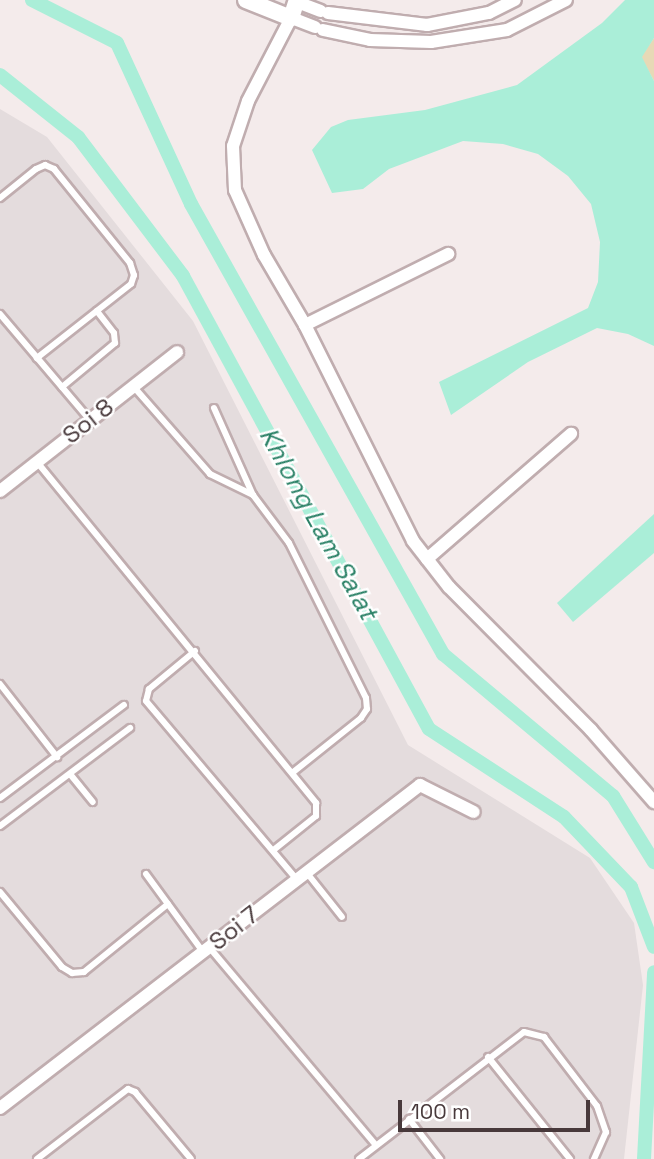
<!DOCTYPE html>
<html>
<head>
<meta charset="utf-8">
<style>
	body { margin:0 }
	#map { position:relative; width:654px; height:1159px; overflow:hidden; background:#f4ebeb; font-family:"Space Grotesk",sans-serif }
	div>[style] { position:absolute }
	.industrial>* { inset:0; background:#e4dcdd }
	.green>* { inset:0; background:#e7d9b6 }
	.water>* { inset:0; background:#aaeed8 }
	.canal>* { height:14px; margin:-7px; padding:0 7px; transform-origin:7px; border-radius:7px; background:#aaeed8 }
	.roads { filter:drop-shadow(2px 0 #c0adaf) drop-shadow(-2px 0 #c0adaf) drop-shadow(0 2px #c0adaf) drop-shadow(0 -2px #c0adaf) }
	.service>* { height:6px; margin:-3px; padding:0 3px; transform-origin:3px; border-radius:3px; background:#fff }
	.minor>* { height:12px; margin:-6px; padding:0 6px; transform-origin:6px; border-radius:6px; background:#fff }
	.tertiary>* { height:16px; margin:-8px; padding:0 8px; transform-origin:8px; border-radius:8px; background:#fff }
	span { translate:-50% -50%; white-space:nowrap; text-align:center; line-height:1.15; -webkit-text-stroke:5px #fff; paint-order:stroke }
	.street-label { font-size:24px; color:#48393b }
	.water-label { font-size:26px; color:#2a8166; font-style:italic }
	.scale { position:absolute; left:398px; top:1100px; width:192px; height:32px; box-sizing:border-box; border:4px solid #48393b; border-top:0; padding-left:9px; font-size:21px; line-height:24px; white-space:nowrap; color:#48393b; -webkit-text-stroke:5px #fff; paint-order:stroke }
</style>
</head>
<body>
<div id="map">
	<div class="industrial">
		<i style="clip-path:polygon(0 109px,47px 137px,193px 321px,408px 745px,590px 858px,634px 923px,643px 985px,624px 1159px,0 1159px)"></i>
	</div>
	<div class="green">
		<i style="clip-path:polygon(654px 38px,654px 81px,641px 57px)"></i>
	</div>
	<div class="water">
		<i style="clip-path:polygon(625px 0,654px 0,654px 38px,642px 57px,654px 81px,654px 346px,628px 334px,597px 328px,528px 362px,451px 415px,439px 382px,588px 308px,598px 282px,600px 242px,591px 204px,568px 176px,538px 154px,503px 144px,463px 141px,389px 169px,363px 189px,332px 193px,312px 150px,331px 127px,348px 120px,425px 110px,517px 85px,602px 23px)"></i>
		<i style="clip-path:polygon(654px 514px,654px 553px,573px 622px,557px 603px)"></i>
	</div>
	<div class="canal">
		<i style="left:32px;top:0;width:95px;rotate:26.8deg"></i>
		<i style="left:117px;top:43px;width:177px;rotate:65.3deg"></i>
		<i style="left:191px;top:204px;width:516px;rotate:60.75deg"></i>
		<i style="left:443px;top:654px;width:222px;rotate:39.9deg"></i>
		<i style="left:613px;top:796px;width:78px;rotate:58.2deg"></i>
		<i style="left:0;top:75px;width:100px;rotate:38.5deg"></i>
		<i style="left:78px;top:137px;width:174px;rotate:52.9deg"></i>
		<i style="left:183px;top:276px;width:515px;rotate:61.5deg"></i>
		<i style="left:429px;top:729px;width:161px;rotate:33.1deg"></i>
		<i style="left:564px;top:817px;width:97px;rotate:46.3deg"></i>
		<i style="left:631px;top:887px;width:64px;rotate:69deg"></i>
		<i style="left:644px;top:1159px;width:187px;rotate:-86.9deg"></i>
	</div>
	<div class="roads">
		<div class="service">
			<i style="left:0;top:198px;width:46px;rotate:-38.9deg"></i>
			<i style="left:36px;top:169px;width:10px;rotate:-24deg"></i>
			<i style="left:45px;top:165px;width:10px;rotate:24deg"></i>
			<i style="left:54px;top:169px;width:121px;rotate:51deg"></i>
			<i style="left:130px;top:263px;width:13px;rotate:72deg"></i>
			<i style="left:134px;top:275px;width:9px;rotate:108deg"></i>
			<i style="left:131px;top:284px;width:120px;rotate:141.8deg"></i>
			<i style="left:0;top:314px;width:139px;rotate:49.7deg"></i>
			<i style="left:133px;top:386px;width:117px;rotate:48.8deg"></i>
			<i style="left:210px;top:474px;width:48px;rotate:26deg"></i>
			<i style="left:253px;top:495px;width:60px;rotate:53.1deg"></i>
			<i style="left:289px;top:543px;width:173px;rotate:63.6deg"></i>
			<i style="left:366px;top:698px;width:11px;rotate:85deg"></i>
			<i style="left:367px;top:709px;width:11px;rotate:124deg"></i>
			<i style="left:361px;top:718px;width:88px;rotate:141.4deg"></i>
			<i style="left:62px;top:387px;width:69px;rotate:-39.7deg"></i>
			<i style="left:115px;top:343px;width:10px;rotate:-96deg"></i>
			<i style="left:114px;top:333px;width:28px;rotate:-128deg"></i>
			<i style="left:214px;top:408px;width:95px;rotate:65.9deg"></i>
			<i style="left:37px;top:462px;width:441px;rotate:50.7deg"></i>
			<i style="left:316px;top:803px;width:13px;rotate:90deg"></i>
			<i style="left:316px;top:816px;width:53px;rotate:141.2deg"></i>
			<i style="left:195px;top:651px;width:60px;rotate:140.4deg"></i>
			<i style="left:149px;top:689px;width:12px;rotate:104deg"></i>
			<i style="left:146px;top:701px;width:234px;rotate:49.8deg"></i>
			<i style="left:0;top:684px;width:93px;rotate:52deg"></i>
			<i style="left:70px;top:774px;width:36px;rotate:51deg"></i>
			<i style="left:0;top:798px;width:155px;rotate:-36.9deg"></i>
			<i style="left:0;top:826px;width:163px;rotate:-37deg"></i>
			<i style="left:307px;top:873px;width:56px;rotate:51.5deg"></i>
			<i style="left:146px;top:874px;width:97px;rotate:53.8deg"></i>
			<i style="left:0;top:892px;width:97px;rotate:50.4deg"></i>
			<i style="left:62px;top:967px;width:12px;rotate:31deg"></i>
			<i style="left:72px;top:973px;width:12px;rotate:-5deg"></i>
			<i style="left:84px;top:972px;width:108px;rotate:-39deg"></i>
			<i style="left:209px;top:947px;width:259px;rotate:49.9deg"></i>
			<i style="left:488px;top:1057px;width:131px;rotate:51.2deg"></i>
			<i style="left:409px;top:1119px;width:51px;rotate:52.2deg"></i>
			<i style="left:37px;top:1159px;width:115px;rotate:-37.6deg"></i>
			<i style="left:128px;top:1089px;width:8px;rotate:23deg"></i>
			<i style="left:135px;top:1092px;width:87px;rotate:50.1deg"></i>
			<i style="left:359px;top:1159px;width:208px;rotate:-37.6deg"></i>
			<i style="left:524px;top:1032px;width:21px;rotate:14deg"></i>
			<i style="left:544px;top:1037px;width:87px;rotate:52.5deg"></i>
			<i style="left:597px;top:1106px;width:28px;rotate:71deg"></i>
			<i style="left:606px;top:1132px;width:30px;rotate:114deg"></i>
		</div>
		<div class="minor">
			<i style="left:297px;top:2px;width:25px;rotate:21deg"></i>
			<i style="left:328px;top:13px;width:100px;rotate:6.9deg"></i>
			<i style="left:427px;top:25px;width:63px;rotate:-11deg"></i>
			<i style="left:489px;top:13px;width:29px;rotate:-27deg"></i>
			<i style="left:315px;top:27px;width:26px;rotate:-159deg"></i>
			<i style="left:291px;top:18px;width:93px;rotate:117.4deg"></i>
			<i style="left:248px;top:101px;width:47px;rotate:108.4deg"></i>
			<i style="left:233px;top:146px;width:44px;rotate:87.4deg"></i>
			<i style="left:235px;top:190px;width:71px;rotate:66deg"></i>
			<i style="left:264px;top:255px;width:81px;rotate:59.6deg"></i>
			<i style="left:305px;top:325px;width:241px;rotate:63.4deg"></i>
			<i style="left:413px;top:541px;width:58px;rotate:52deg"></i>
			<i style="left:449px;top:587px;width:202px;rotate:45.2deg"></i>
			<i style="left:591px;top:730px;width:96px;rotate:48.8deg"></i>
			<i style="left:323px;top:30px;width:48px;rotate:12deg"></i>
			<i style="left:370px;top:40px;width:61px;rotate:1.9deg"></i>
			<i style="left:431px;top:42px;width:77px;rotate:-9deg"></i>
			<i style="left:507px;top:30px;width:66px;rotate:-27deg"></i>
			<i style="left:305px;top:325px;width:160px;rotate:-26.4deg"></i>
			<i style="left:0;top:491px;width:225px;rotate:-38.1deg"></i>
			<i style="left:427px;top:559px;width:191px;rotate:-41deg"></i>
			<i style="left:0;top:1108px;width:530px;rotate:-37.56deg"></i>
			<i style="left:420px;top:785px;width:60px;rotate:26.6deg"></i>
		</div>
		<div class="tertiary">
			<i style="left:246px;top:0;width:48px;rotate:21.8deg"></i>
			<i style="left:291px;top:18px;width:19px;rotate:-72deg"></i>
		</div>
	</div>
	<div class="street-label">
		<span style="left:88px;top:421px;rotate:-38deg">Soi 8</span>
		<span style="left:234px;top:928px;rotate:-38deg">Soi 7</span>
	</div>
	<div class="water-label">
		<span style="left:318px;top:524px;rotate:61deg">Khlong Lam Salat</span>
	</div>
	<div class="scale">100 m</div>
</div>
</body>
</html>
